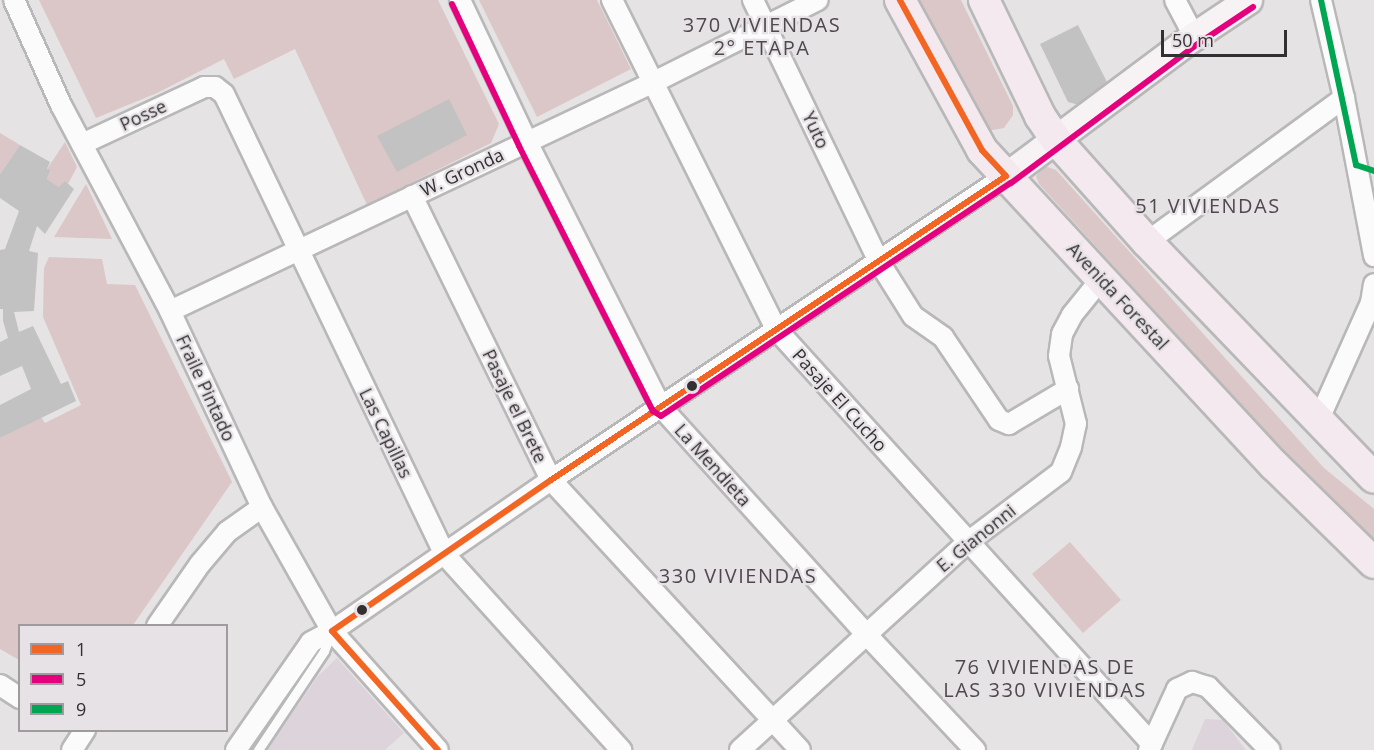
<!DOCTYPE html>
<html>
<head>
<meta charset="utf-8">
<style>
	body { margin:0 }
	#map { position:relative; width:1374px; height:750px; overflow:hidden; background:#e6e3e5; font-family:"Open Sans",sans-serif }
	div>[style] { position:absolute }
	.built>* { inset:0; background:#dcd4da }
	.green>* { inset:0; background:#dbc7c7 }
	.building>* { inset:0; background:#c3c2c3 }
	.roads { filter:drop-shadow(2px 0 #b9b8b9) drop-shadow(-2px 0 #b9b8b9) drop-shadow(0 2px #b9b8b9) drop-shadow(0 -2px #b9b8b9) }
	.lane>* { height:9px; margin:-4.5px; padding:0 4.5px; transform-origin:4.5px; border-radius:4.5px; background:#fbfbfb }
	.street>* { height:20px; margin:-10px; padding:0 10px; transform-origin:10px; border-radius:10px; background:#fbfbfb }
	.secondary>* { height:27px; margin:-13.5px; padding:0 13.5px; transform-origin:13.5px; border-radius:13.5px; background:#f7f2f4 }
	.primary>* { height:30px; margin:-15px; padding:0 15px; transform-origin:15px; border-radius:15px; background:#f3e9ee }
	.bus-1>* { height:6px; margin:-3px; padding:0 3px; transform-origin:3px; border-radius:3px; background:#f26522 }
	.bus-2>* { height:6px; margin:-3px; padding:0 3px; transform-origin:3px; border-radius:3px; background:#e5007d }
	.bus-3>* { height:6px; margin:-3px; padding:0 3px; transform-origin:3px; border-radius:3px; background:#00a651 }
	.dots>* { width:16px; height:16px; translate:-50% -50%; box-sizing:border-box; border:3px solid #e7e2e6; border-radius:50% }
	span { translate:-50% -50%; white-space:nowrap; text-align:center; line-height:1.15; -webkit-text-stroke:4.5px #e7e2e6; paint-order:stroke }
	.street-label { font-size:18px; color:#323032 }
	.neighbourhood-label { font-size:20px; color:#4d494d; letter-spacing:1.5px }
	.legend { position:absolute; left:18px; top:624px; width:210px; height:108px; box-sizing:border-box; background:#e7e2e6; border:2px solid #9f9b9e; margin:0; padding:8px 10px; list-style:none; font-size:18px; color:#323032 }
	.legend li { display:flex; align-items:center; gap:12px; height:30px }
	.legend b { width:30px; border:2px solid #9f9b9e }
	.scale { position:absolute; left:1161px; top:30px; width:126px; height:27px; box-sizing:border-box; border:3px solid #323032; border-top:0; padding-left:8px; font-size:18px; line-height:21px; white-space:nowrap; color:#323032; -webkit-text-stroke:4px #e7e2e6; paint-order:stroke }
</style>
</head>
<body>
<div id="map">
	<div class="built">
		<i style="clip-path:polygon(337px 658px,404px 733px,385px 750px,267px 750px,318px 676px)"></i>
		<i style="clip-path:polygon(1205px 719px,1223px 720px,1246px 750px,1192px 750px)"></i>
	</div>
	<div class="green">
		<i style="clip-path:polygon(39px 0,438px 0,499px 124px,491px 143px,367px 205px,295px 49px,234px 79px,224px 59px,157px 93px,96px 118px)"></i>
		<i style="clip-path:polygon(479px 0,597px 0,631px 69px,537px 117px)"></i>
		<i style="clip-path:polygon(915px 0,961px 0,1013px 106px,1013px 115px,1004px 128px,987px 131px)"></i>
		<i style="clip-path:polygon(0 133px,20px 145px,0 174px)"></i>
		<i style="clip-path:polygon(65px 142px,77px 167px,68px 184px,59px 187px,47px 179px,51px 171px,47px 169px)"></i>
		<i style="clip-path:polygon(1045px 166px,1056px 170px,1324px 468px,1374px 509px,1374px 551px,1039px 184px,1036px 176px)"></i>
		<i style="clip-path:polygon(86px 184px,112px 239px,54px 237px)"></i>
		<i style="clip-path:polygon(49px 257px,102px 259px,107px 284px,135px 285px,232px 482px,133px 625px,20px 626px,19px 660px,0 649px,0 438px,41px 417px,45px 423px,81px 405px,43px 317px,44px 268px)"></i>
		<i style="clip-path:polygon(1070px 542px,1121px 600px,1083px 633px,1032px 574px)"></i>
	</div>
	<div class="building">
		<i style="clip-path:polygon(1078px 25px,1109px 86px,1083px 106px,1068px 102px,1040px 44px)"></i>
		<i style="clip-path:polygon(449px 99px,467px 135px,397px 172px,377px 136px)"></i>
		<i style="clip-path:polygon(20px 145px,50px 162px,47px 169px,51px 170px,47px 179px,59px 187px,65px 181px,74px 189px,45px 234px,37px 226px,29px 251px,38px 253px,34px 311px,14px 312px,19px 332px,33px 326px,61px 384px,68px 381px,76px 401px,0 438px,0 405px,31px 389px,22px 366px,0 376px,0 342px,8px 338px,3px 321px,3px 309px,0 309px,0 250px,5px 249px,19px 211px,0 198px,0 174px)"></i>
	</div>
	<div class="roads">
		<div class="lane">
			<i style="left:258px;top:750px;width:119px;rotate:-56.3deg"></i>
			<i style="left:324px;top:651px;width:17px;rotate:-69deg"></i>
		</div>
		<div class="street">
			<i style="left:14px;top:0;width:115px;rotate:65.9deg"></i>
			<i style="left:61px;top:105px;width:233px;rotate:62.1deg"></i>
			<i style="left:170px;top:311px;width:217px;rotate:64.9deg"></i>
			<i style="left:262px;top:507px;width:142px;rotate:60.6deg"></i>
			<i style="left:332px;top:631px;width:159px;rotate:48.3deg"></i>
			<i style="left:460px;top:0;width:157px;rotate:64.7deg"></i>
			<i style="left:527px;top:142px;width:297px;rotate:63.2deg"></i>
			<i style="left:661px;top:407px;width:304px;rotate:47.9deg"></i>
			<i style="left:865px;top:633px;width:161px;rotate:46.8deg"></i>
			<i style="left:612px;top:0;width:368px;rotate:63.5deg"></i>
			<i style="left:776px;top:329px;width:560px;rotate:47.82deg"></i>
			<i style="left:753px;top:0;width:291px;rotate:64.3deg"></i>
			<i style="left:879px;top:262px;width:64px;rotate:57.8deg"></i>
			<i style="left:913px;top:316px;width:37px;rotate:35deg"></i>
			<i style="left:943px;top:337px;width:100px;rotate:56deg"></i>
			<i style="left:999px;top:420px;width:11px;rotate:22deg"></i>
			<i style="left:1009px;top:424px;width:69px;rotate:-30.7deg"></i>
			<i style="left:1175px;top:0;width:41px;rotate:62.2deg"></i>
			<i style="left:1321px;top:0;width:101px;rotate:76.8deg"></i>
			<i style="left:1344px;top:98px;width:161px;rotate:79.2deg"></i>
			<i style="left:82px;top:144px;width:135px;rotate:-25deg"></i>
			<i style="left:204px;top:87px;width:11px"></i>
			<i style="left:215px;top:87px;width:11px;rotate:38deg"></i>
			<i style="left:224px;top:94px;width:511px;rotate:64.39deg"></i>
			<i style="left:445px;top:555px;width:263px;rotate:47.9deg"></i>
			<i style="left:412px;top:196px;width:316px;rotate:63.9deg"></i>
			<i style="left:551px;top:480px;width:367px;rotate:47.3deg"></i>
			<i style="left:1147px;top:242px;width:244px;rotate:-36.2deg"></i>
			<i style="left:170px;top:311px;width:535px;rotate:-25.32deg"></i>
			<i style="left:654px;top:82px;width:183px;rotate:-26.6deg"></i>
			<i style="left:1319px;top:419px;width:127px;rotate:-65.9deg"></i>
			<i style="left:1371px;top:303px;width:19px;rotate:-81deg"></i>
			<i style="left:157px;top:626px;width:75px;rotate:-55.3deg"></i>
			<i style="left:200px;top:564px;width:42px;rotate:-49.8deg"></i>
			<i style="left:227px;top:532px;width:43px;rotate:-35.5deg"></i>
			<i style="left:0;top:685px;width:24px;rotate:33deg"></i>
			<i style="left:72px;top:750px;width:24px;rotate:-57deg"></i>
			<i style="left:236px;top:750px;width:131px;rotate:-55.2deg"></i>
			<i style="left:311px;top:642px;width:24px;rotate:-28deg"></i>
			<i style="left:332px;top:631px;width:266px;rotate:-34.6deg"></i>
			<i style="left:551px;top:480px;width:547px;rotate:-33.75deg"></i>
			<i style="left:740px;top:750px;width:309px;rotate:-42.4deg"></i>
			<i style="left:968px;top:542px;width:116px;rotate:-37deg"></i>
			<i style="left:1061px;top:472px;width:27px;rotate:-68deg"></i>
			<i style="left:1071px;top:447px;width:24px;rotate:-78deg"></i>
			<i style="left:1076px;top:424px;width:70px;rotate:-104deg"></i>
			<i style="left:1059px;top:356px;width:22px;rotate:-82deg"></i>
			<i style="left:1062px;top:334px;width:21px;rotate:-62deg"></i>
			<i style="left:1072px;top:315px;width:46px;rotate:-51.1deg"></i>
			<i style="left:1149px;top:750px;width:67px;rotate:-65.3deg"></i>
			<i style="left:1177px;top:689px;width:17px;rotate:-25deg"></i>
			<i style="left:1192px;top:682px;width:17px;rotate:17deg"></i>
			<i style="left:1208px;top:687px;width:88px;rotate:45.5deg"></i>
		</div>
		<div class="secondary">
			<i style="left:1006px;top:176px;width:234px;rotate:-36.7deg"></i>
			<i style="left:1194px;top:36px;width:65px;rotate:-33.7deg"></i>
		</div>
		<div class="primary">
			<i style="left:900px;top:0;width:171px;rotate:61.3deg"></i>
			<i style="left:982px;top:150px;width:430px;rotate:47.2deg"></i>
			<i style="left:1274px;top:465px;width:140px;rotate:44.4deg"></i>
			<i style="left:984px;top:0;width:129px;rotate:64.2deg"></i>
			<i style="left:1040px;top:116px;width:30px;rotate:56deg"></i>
			<i style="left:1057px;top:141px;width:135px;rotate:48.3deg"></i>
			<i style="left:1147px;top:242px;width:327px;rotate:46.1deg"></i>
		</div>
	</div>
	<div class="bus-1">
		<i style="left:438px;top:750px;width:159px;rotate:-131.7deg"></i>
		<i style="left:332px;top:631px;width:266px;rotate:-34.6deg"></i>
		<i style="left:551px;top:480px;width:547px;rotate:-33.75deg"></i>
		<i style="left:1006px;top:176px;width:35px;rotate:-133deg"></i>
		<i style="left:982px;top:150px;width:171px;rotate:-118.7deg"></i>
	</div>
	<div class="bus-2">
		<i style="left:452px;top:4px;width:157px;rotate:64.7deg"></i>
		<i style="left:519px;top:146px;width:297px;rotate:63.2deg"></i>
		<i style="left:653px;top:411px;width:9px;rotate:32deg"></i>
		<i style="left:661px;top:416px;width:420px;rotate:-33.7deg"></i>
		<i style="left:1011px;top:183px;width:234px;rotate:-36.7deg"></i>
		<i style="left:1199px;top:43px;width:65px;rotate:-33.7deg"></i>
	</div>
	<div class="bus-3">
		<i style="left:1321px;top:0;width:169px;rotate:78deg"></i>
		<i style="left:1356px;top:165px;width:19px;rotate:18deg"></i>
	</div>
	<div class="dots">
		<i style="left:692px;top:386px;background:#323032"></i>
		<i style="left:362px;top:610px;background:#323032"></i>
	</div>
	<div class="street-label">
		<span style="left:143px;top:115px;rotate:-25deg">Posse</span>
		<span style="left:816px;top:130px;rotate:65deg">Yuto</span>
		<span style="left:462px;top:172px;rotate:-25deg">W. Gronda</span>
		<span style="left:1118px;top:296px;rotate:47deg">Avenida Forestal</span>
		<span style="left:206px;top:388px;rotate:65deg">Fraile Pintado</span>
		<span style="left:840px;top:400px;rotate:48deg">Pasaje El Cucho</span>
		<span style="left:515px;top:406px;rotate:64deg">Pasaje el Brete</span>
		<span style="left:386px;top:433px;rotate:64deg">Las Capillas</span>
		<span style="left:713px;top:465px;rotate:48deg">La Mendieta</span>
		<span style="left:976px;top:538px;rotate:-39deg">E. Gianonni</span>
	</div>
	<div class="neighbourhood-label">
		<span style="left:762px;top:36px">370 VIVIENDAS<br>2° ETAPA</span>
		<span style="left:1208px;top:205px">51 VIVIENDAS</span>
		<span style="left:738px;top:575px">330 VIVIENDAS</span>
		<span style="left:1045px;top:678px">76 VIVIENDAS DE<br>LAS 330 VIVIENDAS</span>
	</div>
	<ul class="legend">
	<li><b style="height:8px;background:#f26522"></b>1</li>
	<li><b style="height:8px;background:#e5007d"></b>5</li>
	<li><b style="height:8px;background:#00a651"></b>9</li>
	</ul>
	<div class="scale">50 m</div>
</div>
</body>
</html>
